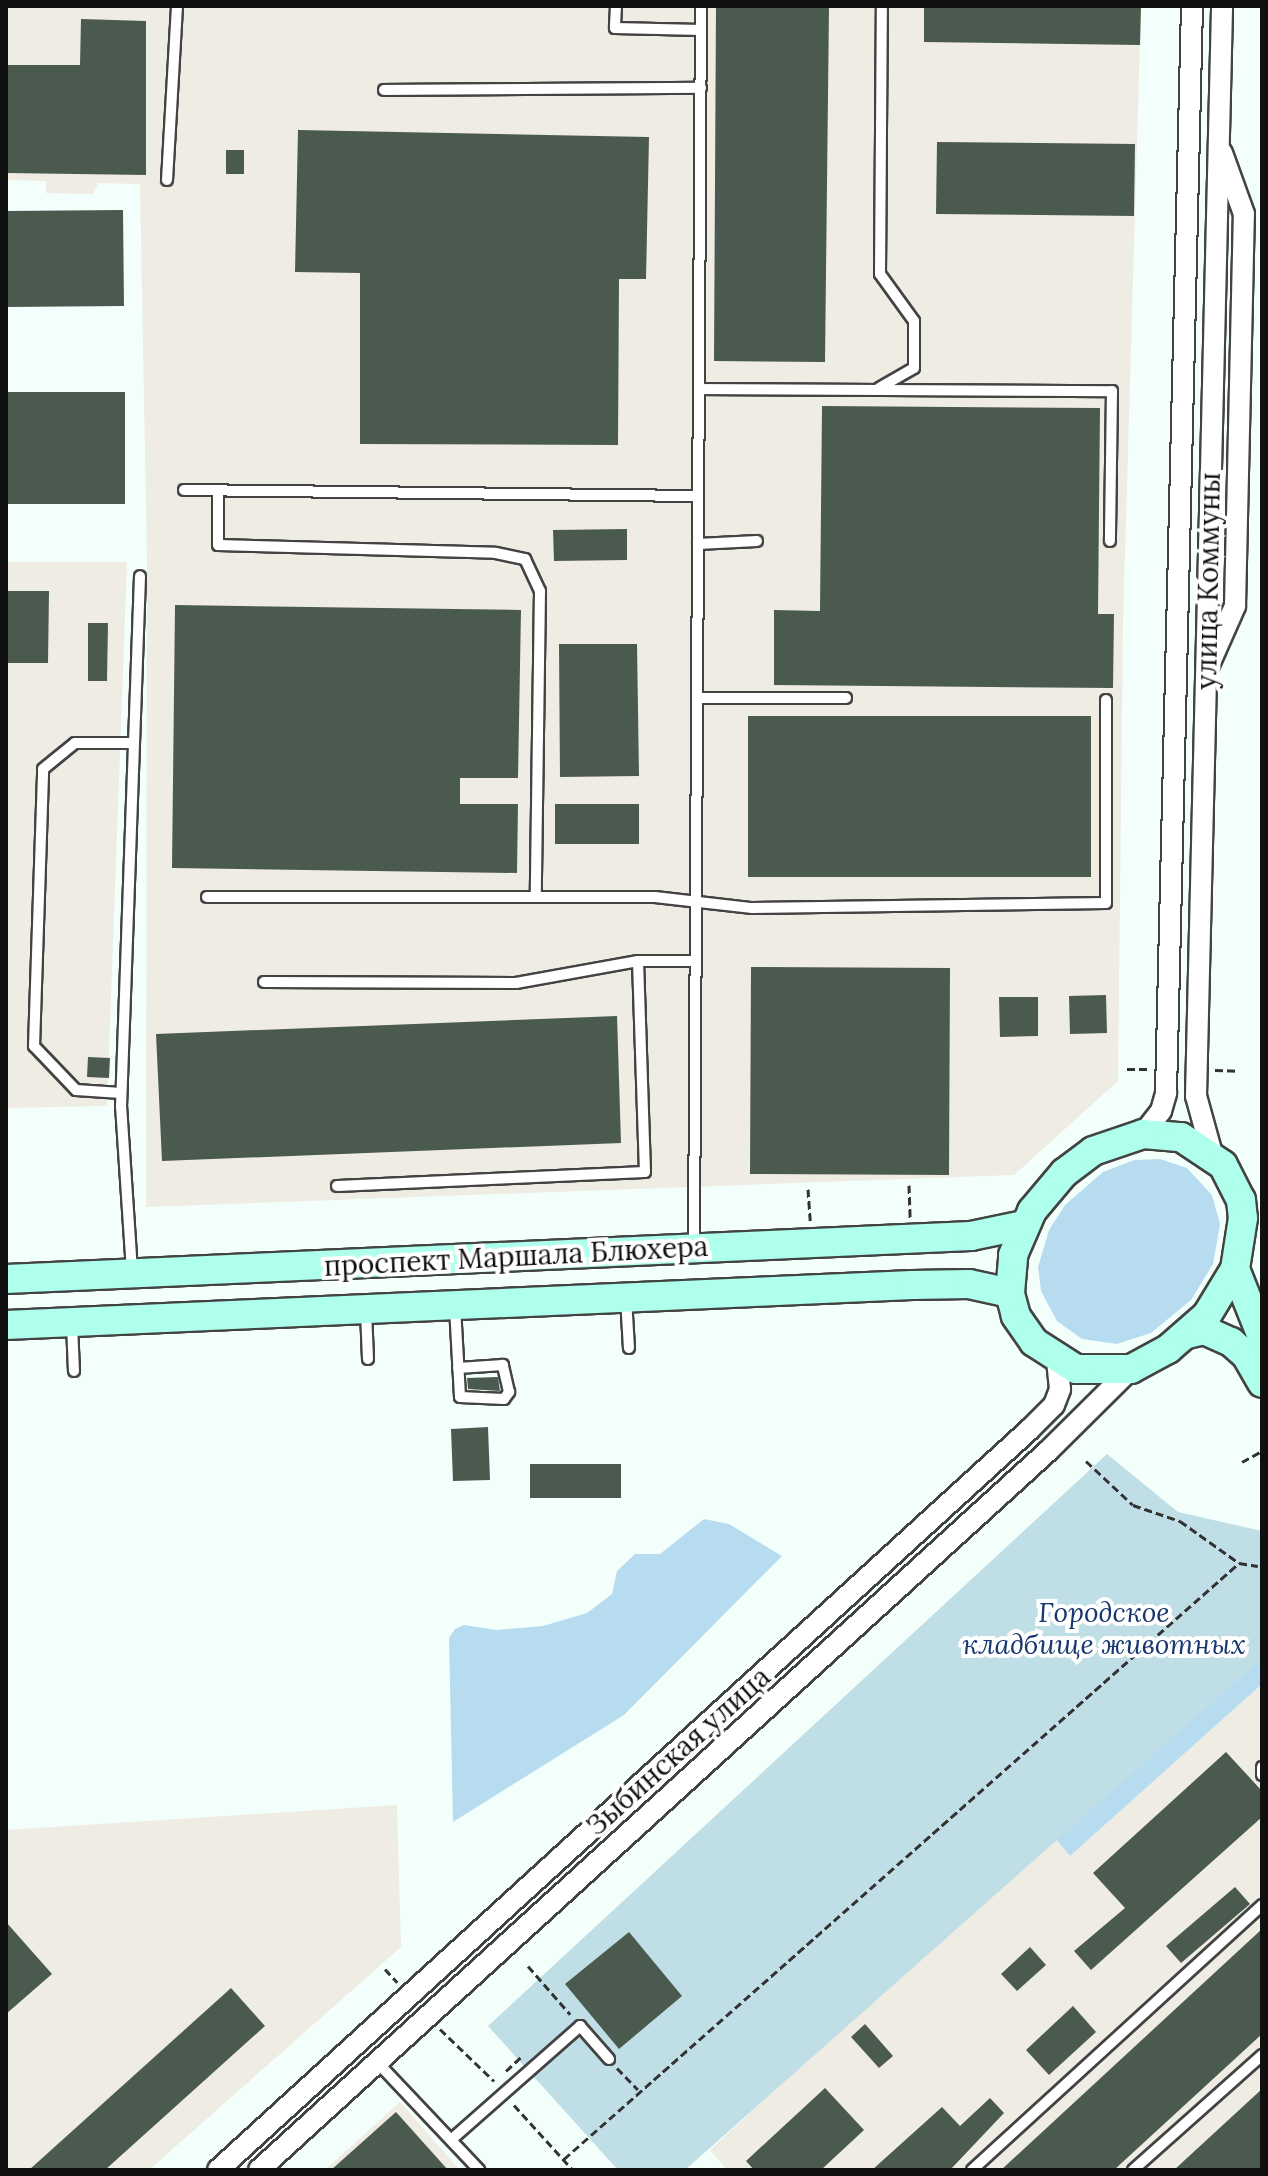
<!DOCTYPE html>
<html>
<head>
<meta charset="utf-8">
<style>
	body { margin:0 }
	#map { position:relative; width:1268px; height:2176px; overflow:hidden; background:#f3fffb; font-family:Lora,serif }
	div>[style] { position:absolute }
	.industrial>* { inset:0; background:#efece4 }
	.green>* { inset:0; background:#b8dcef }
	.cemetery>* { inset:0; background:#c0dee5 }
	.building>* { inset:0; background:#4b5a4f }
	.path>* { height:3px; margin-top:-1.5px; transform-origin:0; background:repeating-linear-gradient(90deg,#323232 0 8px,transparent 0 12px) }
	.roads { filter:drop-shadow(2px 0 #434343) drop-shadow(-2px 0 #434343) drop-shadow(0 2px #434343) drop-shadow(0 -2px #434343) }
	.lane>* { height:10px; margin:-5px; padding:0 5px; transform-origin:5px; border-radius:5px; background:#fff }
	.street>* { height:20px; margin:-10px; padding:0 10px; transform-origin:10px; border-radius:10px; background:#fff }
	.secondary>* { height:28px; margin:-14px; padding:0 14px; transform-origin:14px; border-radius:14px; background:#aeffeb }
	span { translate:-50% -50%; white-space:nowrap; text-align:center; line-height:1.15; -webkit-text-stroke:8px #fff; paint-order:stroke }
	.street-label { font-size:28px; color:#101010 }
	.park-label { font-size:28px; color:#183770; font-style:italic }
	.frame { position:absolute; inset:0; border:8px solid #101010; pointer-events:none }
</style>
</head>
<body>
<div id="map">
	<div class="industrial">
		<i style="clip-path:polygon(6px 6px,1141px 6px,1123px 623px,1118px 1081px,1014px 1175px,146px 1207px,147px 561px,140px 184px,98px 183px,93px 194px,46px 193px,46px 181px,6px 180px)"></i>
		<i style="clip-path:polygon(6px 562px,127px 562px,107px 1106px,6px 1108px)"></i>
		<i style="clip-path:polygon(1262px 1684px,1262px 2170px,727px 2170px,710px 2150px,812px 2056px,1055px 1838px,1070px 1856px)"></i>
		<i style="clip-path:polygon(397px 1805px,401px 1947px,149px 2170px,6px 2170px,6px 1830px)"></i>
		<i style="clip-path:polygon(400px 2102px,460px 2170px,325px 2170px)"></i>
	</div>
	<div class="green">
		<i style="clip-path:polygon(1160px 1159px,1187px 1168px,1212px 1195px,1220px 1224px,1213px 1264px,1191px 1300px,1151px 1333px,1117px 1344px,1082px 1339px,1057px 1321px,1041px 1291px,1038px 1267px,1049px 1230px,1065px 1205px,1103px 1172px,1134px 1160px)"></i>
		<i style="clip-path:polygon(704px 1519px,729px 1524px,782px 1556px,624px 1715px,453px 1822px,449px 1638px,455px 1629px,464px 1625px,497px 1630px,543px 1626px,587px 1613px,612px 1594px,617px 1571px,635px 1554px,660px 1554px)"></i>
		<i style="clip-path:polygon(1262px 1658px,1262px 1684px,1070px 1856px,1055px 1838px)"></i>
	</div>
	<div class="cemetery">
		<i style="clip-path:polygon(1107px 1454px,1178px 1512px,1262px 1531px,1262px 1658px,685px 2170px,618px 2170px,488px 2026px)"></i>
	</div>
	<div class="building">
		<i style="clip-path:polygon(716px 6px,829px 6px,825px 362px,714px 361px)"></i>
		<i style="clip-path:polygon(924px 6px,1141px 6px,1140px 45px,924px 42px)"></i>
		<i style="clip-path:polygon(81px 19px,146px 21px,146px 175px,6px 173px,6px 65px,80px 65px)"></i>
		<i style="clip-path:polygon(298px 130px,649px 137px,646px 279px,619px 279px,618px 445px,360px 444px,360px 273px,295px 272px)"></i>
		<i style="clip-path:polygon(937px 142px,1135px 144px,1134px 216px,936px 214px)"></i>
		<i style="clip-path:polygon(226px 150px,244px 150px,244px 174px,226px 174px)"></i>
		<i style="clip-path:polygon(123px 210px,124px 306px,6px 307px,6px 211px)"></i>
		<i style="clip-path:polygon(6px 392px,125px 392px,125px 504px,6px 504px)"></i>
		<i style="clip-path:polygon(822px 406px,1100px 408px,1098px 614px,1114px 614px,1113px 688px,774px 685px,774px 610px,820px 611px)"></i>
		<i style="clip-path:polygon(627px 529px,627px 560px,554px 561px,553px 530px)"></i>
		<i style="clip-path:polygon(6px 591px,49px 591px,48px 663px,6px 663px)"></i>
		<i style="clip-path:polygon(175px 605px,521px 610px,518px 778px,460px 778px,460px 804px,518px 804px,517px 873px,172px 868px)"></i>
		<i style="clip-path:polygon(88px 623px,108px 623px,107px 681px,88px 681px)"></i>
		<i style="clip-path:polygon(559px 644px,637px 644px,639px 776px,560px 777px)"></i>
		<i style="clip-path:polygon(748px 716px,1091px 716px,1091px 877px,748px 877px)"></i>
		<i style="clip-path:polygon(555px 804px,639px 804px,639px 844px,555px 844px)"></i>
		<i style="clip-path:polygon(751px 967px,950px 968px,949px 1175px,750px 1174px)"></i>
		<i style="clip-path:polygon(1106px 995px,1107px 1033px,1070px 1034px,1069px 996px)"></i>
		<i style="clip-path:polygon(999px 997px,1038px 997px,1038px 1036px,1000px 1037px)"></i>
		<i style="clip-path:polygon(617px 1016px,621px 1143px,162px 1161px,156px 1034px)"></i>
		<i style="clip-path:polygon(88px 1057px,110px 1058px,109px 1078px,87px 1077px)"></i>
		<i style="clip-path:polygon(498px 1377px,500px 1391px,468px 1389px,467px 1378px)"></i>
		<i style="clip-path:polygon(488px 1427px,490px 1480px,453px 1481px,451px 1429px)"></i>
		<i style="clip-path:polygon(530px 1464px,621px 1464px,621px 1498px,530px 1498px)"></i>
		<i style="clip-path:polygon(1226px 1752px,1262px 1791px,1262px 1817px,1091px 1970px,1074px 1951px,1125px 1908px,1093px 1873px)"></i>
		<i style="clip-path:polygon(1235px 1887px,1250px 1904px,1181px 1963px,1166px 1946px)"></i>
		<i style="clip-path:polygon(6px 1922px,52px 1974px,6px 2014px)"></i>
		<i style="clip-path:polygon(1262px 1929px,1262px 2034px,1114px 2170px,1001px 2170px)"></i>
		<i style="clip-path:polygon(629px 1932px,682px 1996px,619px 2049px,565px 1984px)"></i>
		<i style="clip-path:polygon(1030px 1947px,1046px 1965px,1017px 1991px,1001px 1974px)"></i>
		<i style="clip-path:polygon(231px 1988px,265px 2026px,105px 2170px,29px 2170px)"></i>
		<i style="clip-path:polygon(1073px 2006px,1096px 2032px,1049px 2075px,1026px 2050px)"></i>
		<i style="clip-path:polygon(865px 2024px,893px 2056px,879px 2068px,851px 2037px)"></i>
		<i style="clip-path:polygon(825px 2088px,864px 2130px,821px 2170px,754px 2170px,746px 2161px)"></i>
		<i style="clip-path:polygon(1262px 2089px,1262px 2170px,1174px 2170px)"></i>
		<i style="clip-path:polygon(990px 2098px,1004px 2113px,950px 2170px,872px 2170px,942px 2107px,960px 2126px)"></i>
		<i style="clip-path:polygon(396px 2112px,448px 2170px,331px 2170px)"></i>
	</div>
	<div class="path">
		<i style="left:1127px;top:1069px;width:20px"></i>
		<i style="left:1215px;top:1070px;width:23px;rotate:2deg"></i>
		<i style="left:909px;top:1185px;width:33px;rotate:88deg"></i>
		<i style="left:808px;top:1189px;width:32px;rotate:86deg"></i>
		<i style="left:1086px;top:1461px;width:64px;rotate:43.1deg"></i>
		<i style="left:1133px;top:1505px;width:50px;rotate:18.8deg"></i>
		<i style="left:1180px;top:1521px;width:72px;rotate:35.4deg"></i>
		<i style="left:1242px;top:1462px;width:23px;rotate:-29deg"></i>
		<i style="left:528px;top:1966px;width:64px;rotate:48.8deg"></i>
		<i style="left:385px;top:1969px;width:18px;rotate:47deg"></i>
		<i style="left:440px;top:2029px;width:75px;rotate:43.9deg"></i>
		<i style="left:617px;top:2068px;width:30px;rotate:46deg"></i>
		<i style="left:506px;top:2071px;width:21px;rotate:-43deg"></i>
		<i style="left:514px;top:2105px;width:88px;rotate:47.8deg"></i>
		<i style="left:564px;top:2159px;width:900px;rotate:-41.44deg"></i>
		<i style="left:1239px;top:1563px;width:19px;rotate:9deg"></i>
	</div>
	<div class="roads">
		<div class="lane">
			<i style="left:616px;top:6px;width:22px;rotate:93deg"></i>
			<i style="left:615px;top:28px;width:86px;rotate:1.3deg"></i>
			<i style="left:384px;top:90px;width:317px;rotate:-0.4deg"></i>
			<i style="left:167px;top:180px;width:174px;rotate:-86.7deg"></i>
			<i style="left:879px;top:388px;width:40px;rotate:-29.7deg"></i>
			<i style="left:914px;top:368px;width:47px;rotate:-90deg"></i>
			<i style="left:914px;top:321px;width:58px;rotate:-125.9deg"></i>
			<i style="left:880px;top:274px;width:268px;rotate:-89.6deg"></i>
			<i style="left:699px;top:389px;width:413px;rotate:0.3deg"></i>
			<i style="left:1112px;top:391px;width:150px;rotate:90.8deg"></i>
			<i style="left:184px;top:490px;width:514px;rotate:0.67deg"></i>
			<i style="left:218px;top:491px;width:54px;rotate:90deg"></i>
			<i style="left:218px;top:545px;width:278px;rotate:1.6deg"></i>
			<i style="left:496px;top:553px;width:30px;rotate:12deg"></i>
			<i style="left:525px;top:559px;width:35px;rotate:65deg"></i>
			<i style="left:540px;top:591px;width:304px;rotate:90.8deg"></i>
			<i style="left:698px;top:544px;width:59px;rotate:-2.9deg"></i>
			<i style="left:697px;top:698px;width:149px"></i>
			<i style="left:207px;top:897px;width:448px"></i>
			<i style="left:655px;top:897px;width:98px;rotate:6.5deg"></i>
			<i style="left:752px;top:908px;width:354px;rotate:-0.8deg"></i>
			<i style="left:1106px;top:903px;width:203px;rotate:-90deg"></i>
			<i style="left:264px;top:982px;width:252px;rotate:0.2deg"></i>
			<i style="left:516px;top:983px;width:124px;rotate:-10.2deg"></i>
			<i style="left:638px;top:961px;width:57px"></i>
			<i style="left:121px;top:1093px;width:45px;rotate:-176.2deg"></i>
			<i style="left:76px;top:1090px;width:61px;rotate:-133.7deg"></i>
			<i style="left:34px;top:1046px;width:277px;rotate:-88.1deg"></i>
			<i style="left:43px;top:769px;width:41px;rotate:-39.1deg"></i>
			<i style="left:75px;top:743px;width:59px"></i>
			<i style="left:337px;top:1186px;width:308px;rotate:-2.6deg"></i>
			<i style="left:645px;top:1172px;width:211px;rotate:-91.9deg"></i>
			<i style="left:694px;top:1248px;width:1242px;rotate:-89.68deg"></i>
			<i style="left:132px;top:1271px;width:164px;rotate:-93.8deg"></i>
			<i style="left:121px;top:1107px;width:531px;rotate:-87.95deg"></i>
			<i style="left:626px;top:1298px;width:50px;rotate:86.6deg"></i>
			<i style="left:455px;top:1307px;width:90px;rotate:86.8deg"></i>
			<i style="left:460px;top:1397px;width:44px;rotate:2.6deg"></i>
			<i style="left:504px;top:1399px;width:9px;rotate:-54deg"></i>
			<i style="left:509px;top:1392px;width:28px;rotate:-103deg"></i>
			<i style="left:503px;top:1365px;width:45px;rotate:176.2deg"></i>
			<i style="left:366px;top:1311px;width:48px;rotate:87.6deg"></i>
			<i style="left:72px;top:1324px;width:47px;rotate:87.6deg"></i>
			<i style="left:1262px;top:1767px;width:8px;rotate:90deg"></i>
			<i style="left:377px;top:2062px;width:149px;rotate:46.6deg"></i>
			<i style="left:452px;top:2139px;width:171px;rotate:-41.4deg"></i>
			<i style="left:580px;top:2026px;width:44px;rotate:48.7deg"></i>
			<i style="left:972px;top:2170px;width:393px;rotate:-42.4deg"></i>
			<i style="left:1133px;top:2170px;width:173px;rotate:-41.7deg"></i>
		</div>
		<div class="street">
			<i style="left:1208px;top:667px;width:67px;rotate:-66.1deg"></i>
			<i style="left:1235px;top:606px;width:392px;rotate:-88.7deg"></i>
			<i style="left:1244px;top:214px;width:65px;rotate:-109.8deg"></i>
			<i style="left:1143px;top:1134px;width:29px;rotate:-52deg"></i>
			<i style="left:1161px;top:1111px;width:19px;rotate:-74deg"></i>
			<i style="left:1166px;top:1093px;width:1087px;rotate:-88.63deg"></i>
			<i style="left:1212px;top:1154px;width:60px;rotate:-105.4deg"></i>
			<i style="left:1196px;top:1096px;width:1090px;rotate:-88.63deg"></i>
			<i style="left:218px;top:2170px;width:1098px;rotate:-42.38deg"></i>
			<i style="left:1029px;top:1430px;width:35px;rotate:-45deg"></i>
			<i style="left:1054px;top:1405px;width:17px;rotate:-69deg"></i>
			<i style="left:1060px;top:1389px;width:29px;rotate:-96deg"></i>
			<i style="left:259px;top:2170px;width:1067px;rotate:-42.34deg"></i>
			<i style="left:1048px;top:1451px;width:117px;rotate:-44.7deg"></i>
		</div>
		<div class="secondary">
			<i style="left:1143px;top:1134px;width:38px;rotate:5deg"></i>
			<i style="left:1181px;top:1137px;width:50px;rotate:33.7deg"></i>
			<i style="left:1223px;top:1165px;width:39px;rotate:63deg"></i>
			<i style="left:1241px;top:1200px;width:18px;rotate:84deg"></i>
			<i style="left:1243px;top:1218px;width:52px;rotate:98.9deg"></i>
			<i style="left:1235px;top:1269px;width:54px;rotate:121.3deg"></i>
			<i style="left:1207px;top:1315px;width:52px;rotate:138.9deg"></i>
			<i style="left:1168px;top:1349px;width:42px;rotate:151.6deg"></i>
			<i style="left:1131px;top:1369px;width:55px;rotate:180deg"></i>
			<i style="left:1076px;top:1369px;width:50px;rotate:-147.3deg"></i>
			<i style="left:1034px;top:1342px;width:32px;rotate:-125deg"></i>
			<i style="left:1016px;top:1316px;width:24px;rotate:-105deg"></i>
			<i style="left:1010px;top:1293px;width:38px;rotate:-85deg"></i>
			<i style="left:1013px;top:1255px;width:48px;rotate:-66.6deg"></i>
			<i style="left:1032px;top:1211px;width:50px;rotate:-49.9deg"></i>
			<i style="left:1064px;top:1173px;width:36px;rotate:-37deg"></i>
			<i style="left:1093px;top:1151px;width:53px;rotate:-18.8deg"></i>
			<i style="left:1235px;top:1269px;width:73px;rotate:68.3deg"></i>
			<i style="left:6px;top:1279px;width:966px;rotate:-2.55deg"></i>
			<i style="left:971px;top:1236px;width:54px;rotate:-11.7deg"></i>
			<i style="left:6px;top:1325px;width:907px;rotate:-2.53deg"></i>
			<i style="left:912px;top:1285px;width:57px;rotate:-1deg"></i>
			<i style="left:969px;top:1284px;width:42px;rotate:12.4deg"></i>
			<i style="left:1187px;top:1334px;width:17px;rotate:-13deg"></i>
			<i style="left:1204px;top:1330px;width:30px;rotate:24deg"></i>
			<i style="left:1231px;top:1342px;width:20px;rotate:41deg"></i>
			<i style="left:1246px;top:1355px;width:32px;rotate:60deg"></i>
		</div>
	</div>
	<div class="street-label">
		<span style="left:1208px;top:581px;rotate:-89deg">улица Коммуны</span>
		<span style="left:516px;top:1256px;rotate:-3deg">проспект Маршала Блюхера</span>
		<span style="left:678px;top:1751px;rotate:-42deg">Зыбинская улица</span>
	</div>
	<div class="park-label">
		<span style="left:1104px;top:1628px">Городское<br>кладбище животных</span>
	</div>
	<div class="frame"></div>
</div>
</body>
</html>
